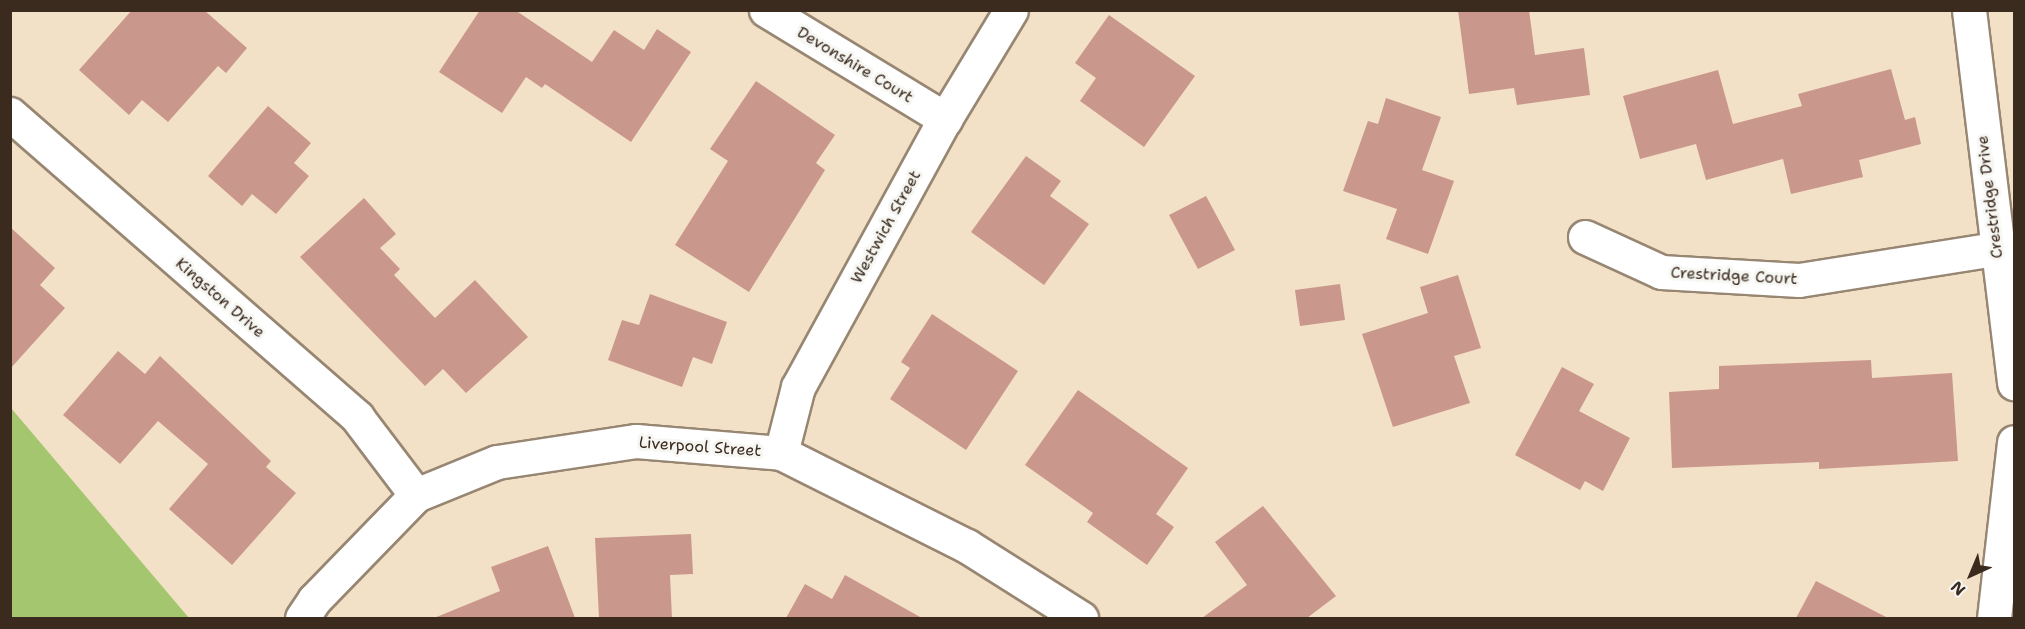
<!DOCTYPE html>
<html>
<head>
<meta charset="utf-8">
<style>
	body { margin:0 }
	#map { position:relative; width:2025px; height:629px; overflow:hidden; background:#f3e1c7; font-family:"Shantell Sans",sans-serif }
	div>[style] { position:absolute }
	.green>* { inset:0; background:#a4c66f }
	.building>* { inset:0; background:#ca978c }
	.roads { filter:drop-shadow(2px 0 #978672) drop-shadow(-2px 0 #978672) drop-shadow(0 2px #978672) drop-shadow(0 -2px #978672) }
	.minor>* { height:33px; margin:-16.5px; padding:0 16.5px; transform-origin:16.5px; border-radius:16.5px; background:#fff }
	span { translate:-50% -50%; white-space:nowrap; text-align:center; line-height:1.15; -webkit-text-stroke:6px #f6f6f2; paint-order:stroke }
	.street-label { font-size:16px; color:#3b2a1e }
	.frame { position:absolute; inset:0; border:12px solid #3b2a1e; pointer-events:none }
	.north { position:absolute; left:1941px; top:545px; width:60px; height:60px; -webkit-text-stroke:4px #f6f6f2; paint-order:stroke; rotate:224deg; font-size:16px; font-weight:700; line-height:24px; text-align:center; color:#3b2a1e }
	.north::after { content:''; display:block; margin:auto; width:21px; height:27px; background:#3b2a1e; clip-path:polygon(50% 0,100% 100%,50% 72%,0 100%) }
</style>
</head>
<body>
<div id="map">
	<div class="green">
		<i style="clip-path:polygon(10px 408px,11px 408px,189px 618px,11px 618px)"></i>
	</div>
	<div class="building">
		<i style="clip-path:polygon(132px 10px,204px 10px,247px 48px,226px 73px,218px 66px,168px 122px,142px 100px,129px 115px,79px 70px)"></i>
		<i style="clip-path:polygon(480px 10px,515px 10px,592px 62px,614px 30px,644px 50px,657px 29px,691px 52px,631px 142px,545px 84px,542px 88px,526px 77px,502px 113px,439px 72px)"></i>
		<i style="clip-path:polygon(1458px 10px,1529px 10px,1535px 55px,1584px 48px,1590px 95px,1517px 105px,1514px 88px,1469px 94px)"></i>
		<i style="clip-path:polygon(1109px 15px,1195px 76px,1144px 147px,1080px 101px,1096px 78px,1075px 63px)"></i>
		<i style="clip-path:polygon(1891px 69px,1905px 120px,1915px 117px,1921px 144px,1859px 160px,1863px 177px,1791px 194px,1783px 159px,1706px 180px,1696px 144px,1640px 159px,1623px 96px,1718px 70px,1733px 124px,1802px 106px,1798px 94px)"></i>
		<i style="clip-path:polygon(756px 81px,835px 135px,816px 163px,825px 170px,749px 292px,675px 245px,728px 161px,710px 149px)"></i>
		<i style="clip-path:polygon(1386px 98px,1441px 117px,1422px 170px,1454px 181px,1428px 254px,1386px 239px,1397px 209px,1343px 191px,1368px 121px,1378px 124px)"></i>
		<i style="clip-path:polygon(268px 106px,311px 143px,294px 163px,309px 176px,276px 214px,252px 194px,242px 206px,208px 176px)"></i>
		<i style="clip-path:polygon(1026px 156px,1061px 181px,1050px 196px,1089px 224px,1044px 285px,971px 232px)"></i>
		<i style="clip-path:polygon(1206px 196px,1235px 250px,1198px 269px,1169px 215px)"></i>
		<i style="clip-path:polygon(364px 198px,396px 234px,380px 248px,400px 269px,394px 275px,435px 318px,475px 280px,528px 337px,466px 393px,443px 369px,425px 386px,300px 257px)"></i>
		<i style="clip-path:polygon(10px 227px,55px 268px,40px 285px,65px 308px,10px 369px)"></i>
		<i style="clip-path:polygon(1458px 275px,1481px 348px,1454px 356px,1470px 403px,1393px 427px,1362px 334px,1428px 313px,1420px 287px)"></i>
		<i style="clip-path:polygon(1340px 284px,1345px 320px,1300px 326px,1295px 290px)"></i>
		<i style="clip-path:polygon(650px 294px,727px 322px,712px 364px,693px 357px,682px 387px,608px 360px,622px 320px,639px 325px)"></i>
		<i style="clip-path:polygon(932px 314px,1018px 371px,966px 450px,890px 399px,910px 368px,901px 362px)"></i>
		<i style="clip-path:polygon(118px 351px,145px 374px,160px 356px,271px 461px,266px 467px,296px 493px,232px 565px,169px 509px,208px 464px,158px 421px,120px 464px,63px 415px)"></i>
		<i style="clip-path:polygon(1871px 360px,1872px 378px,1952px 373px,1958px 461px,1819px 469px,1819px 462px,1672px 468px,1669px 392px,1719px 389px,1719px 366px)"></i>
		<i style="clip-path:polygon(1562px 367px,1594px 384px,1579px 411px,1630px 438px,1603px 491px,1585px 481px,1580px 490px,1515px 455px)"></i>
		<i style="clip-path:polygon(1078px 390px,1188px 468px,1156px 514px,1174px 527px,1147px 565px,1087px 522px,1093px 513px,1025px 465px)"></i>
		<i style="clip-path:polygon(1263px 506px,1336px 596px,1307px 618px,1202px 618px,1247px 585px,1215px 542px)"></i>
		<i style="clip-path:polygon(691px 534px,693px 574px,670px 575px,672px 618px,599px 618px,595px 538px)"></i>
		<i style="clip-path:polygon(548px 546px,575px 618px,434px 618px,500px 591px,491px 567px)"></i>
		<i style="clip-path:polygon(845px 575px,922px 618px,786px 618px,805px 584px,832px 599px)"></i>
		<i style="clip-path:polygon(1816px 581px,1888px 618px,1796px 618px)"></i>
	</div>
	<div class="roads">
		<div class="minor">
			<i style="left:766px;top:10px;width:210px;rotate:31.3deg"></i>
			<i style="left:1969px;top:10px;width:376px;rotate:83.1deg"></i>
			<i style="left:10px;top:114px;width:461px;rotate:41.1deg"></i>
			<i style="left:357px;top:417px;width:98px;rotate:52.9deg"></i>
			<i style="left:1585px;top:237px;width:84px;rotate:24.7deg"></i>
			<i style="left:1661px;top:272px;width:138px;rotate:3.3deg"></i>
			<i style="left:1799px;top:280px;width:198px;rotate:-9deg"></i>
			<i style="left:781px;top:453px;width:68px;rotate:-75.6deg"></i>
			<i style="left:798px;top:387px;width:306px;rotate:-61.3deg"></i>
			<i style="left:945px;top:119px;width:127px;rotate:-58.8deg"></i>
			<i style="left:302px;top:618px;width:22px;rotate:-56deg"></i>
			<i style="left:314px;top:600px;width:146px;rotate:-45.8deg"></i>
			<i style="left:416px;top:495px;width:87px;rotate:-22.2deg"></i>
			<i style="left:497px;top:462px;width:141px;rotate:-8.6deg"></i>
			<i style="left:636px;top:441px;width:145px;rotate:4.7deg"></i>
			<i style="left:781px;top:453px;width:208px;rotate:26.6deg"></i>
			<i style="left:967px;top:546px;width:135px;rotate:32.3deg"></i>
			<i style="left:1994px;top:618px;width:177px;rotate:-83.5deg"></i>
		</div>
	</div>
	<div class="street-label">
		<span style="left:855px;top:65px;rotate:31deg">Devonshire Court</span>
		<span style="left:1990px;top:197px;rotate:-97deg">Crestridge Drive</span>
		<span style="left:886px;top:227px;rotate:-61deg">Westwich Street</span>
		<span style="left:1734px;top:276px;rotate:3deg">Crestridge Court</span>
		<span style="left:220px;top:298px;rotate:41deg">Kingston Drive</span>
		<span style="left:700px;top:447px;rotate:4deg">Liverpool Street</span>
	</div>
	<div class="frame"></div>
	<div class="north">N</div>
</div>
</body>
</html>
